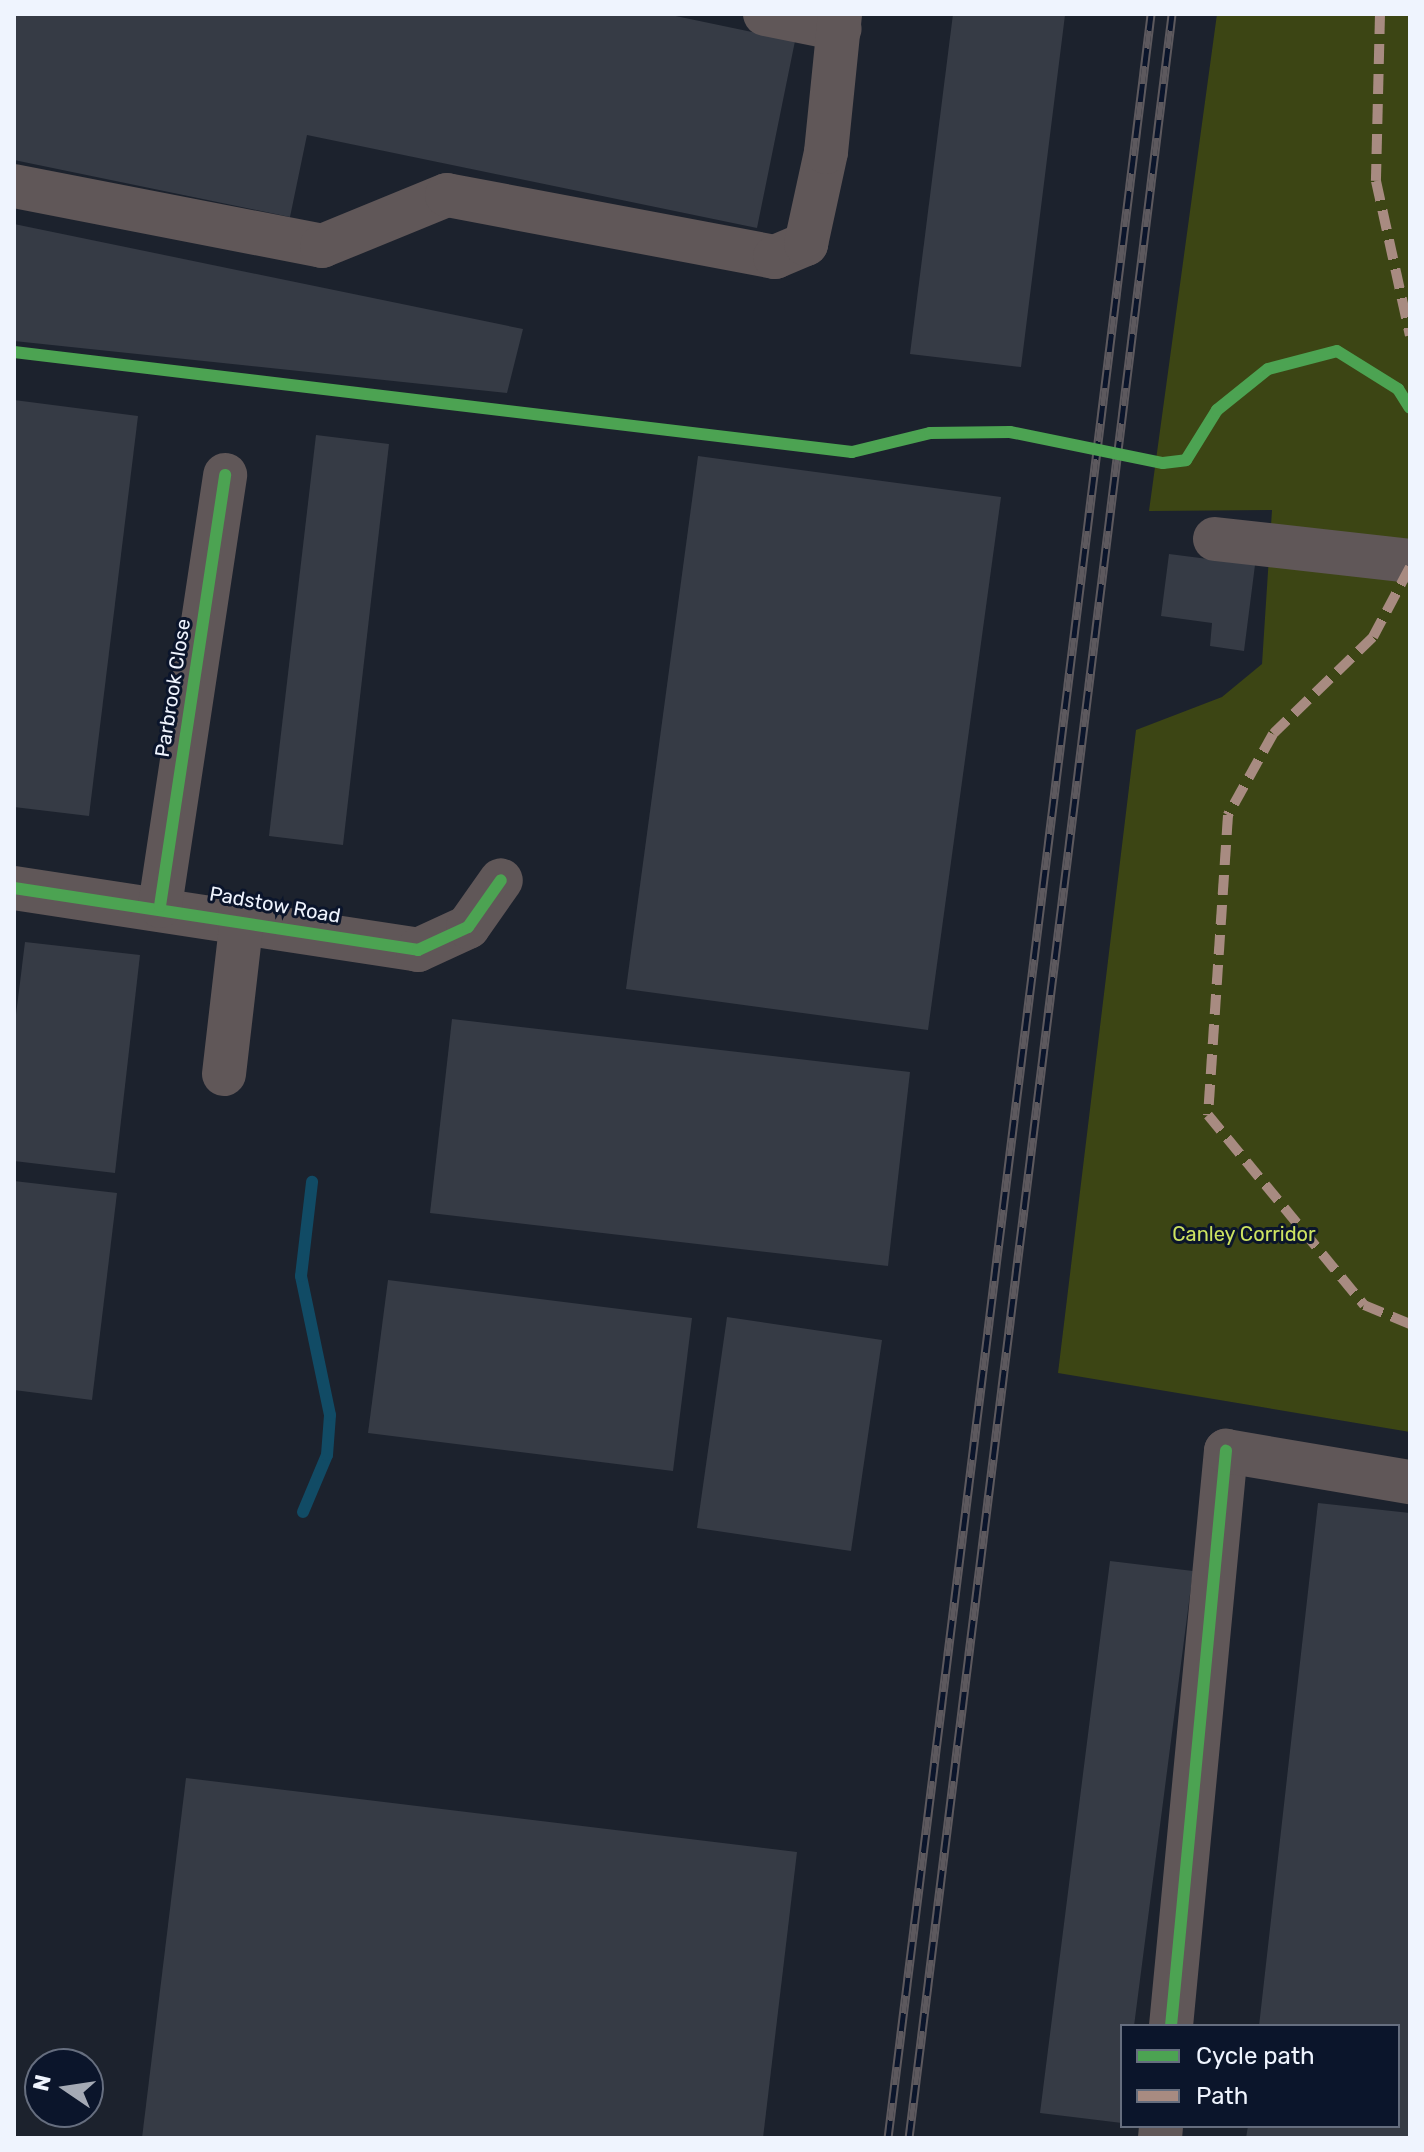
<!DOCTYPE html>
<html>
<head>
<meta charset="utf-8">
<style>
	body { margin:0 }
	#map { position:relative; width:1424px; height:2152px; overflow:hidden; background:#1c222d; font-family:Rubik,sans-serif }
	div>[style] { position:absolute }
	.green>* { inset:0; background:#3c4514 }
	.stream>* { height:12px; margin:-6px; padding:0 6px; transform-origin:6px; border-radius:6px; background:#114b65 }
	.building>* { inset:0; background:#363b45 }
	.minor>* { height:44px; margin:-22px; padding:0 22px; transform-origin:22px; border-radius:22px; background:#605758 }
	.rail>* { height:9px; margin-top:-4.5px; transform-origin:0; background:repeating-linear-gradient(90deg,#0b152b 0 18px,#5d595e 0 36px); box-sizing:border-box; border-block:2px solid #5d595e }
	.quiet>* { height:10px; margin-top:-5px; transform-origin:0; background:repeating-linear-gradient(90deg,#a88b81 0 20px,transparent 0 30px) }
	.cycleway>* { height:12px; margin:-6px; padding:0 6px; transform-origin:6px; border-radius:6px; background:#4ca352 }
	span { translate:-50% -50%; white-space:nowrap; text-align:center; line-height:1.15; -webkit-text-stroke:6px #0b152b; paint-order:stroke }
	.street-label { font-size:20px; color:#eff4fe }
	.park-label { font-size:20px; color:#cde361 }
	.frame { position:absolute; inset:0; border:16px solid #eff4fe; pointer-events:none }
	.legend { position:absolute; left:1120px; top:2024px; width:280px; height:104px; box-sizing:border-box; background:#0b152b; border:2px solid #666e7f; margin:0; padding:10px 14px; list-style:none; font-size:24px; color:#eff4fe }
	.legend li { display:flex; align-items:center; gap:16px; height:40px }
	.legend b { width:40px; border:2px solid #666e7f }
	.north { position:absolute; left:24px; top:2048px; width:80px; height:80px; box-sizing:border-box; background:#0b152b; border:2px solid #666e7f; border-radius:50%; rotate:283deg; font-size:22px; font-weight:700; line-height:32px; text-align:center; color:#eff4fe }
	.north::after { content:''; display:block; margin:auto; width:28px; height:36px; background:#a5aab5; clip-path:polygon(50% 0,100% 100%,50% 72%,0 100%) }
</style>
</head>
<body>
<div id="map">
	<div class="green">
		<i style="clip-path:polygon(1217px 14px,1410px 14px,1410px 1432px,1058px 1373px,1136px 730px,1222px 697px,1262px 664px,1272px 510px,1149px 511px)"></i>
	</div>
	<div class="stream">
		<i style="left:303px;top:1512px;width:62px;rotate:-67.2deg"></i>
		<i style="left:327px;top:1455px;width:40px;rotate:-85.7deg"></i>
		<i style="left:330px;top:1415px;width:142px;rotate:-101.8deg"></i>
		<i style="left:301px;top:1276px;width:95px;rotate:-83.3deg"></i>
	</div>
	<div class="building">
		<i style="clip-path:polygon(14px 14px,666px 14px,795px 41px,757px 228px,307px 135px,290px 217px,14px 160px)"></i>
		<i style="clip-path:polygon(953px 14px,1065px 15px,1021px 367px,910px 354px)"></i>
		<i style="clip-path:polygon(14px 224px,523px 329px,507px 393px,14px 341px)"></i>
		<i style="clip-path:polygon(14px 400px,138px 416px,89px 816px,14px 807px)"></i>
		<i style="clip-path:polygon(316px 435px,389px 444px,343px 845px,269px 836px)"></i>
		<i style="clip-path:polygon(698px 456px,1001px 497px,928px 1030px,626px 989px)"></i>
		<i style="clip-path:polygon(1169px 554px,1255px 565px,1244px 651px,1210px 646px,1212px 623px,1161px 616px)"></i>
		<i style="clip-path:polygon(25px 942px,140px 955px,115px 1173px,14px 1161px,14px 1031px)"></i>
		<i style="clip-path:polygon(452px 1019px,910px 1072px,888px 1266px,430px 1213px)"></i>
		<i style="clip-path:polygon(14px 1181px,117px 1193px,92px 1400px,14px 1390px)"></i>
		<i style="clip-path:polygon(388px 1280px,692px 1318px,673px 1471px,368px 1433px)"></i>
		<i style="clip-path:polygon(727px 1317px,882px 1340px,851px 1551px,697px 1528px)"></i>
		<i style="clip-path:polygon(1318px 1503px,1410px 1513px,1410px 2138px,1246px 2138px,1248px 2126px,1398px 2126px,1398px 2026px,1259px 2026px)"></i>
		<i style="clip-path:polygon(1110px 1561px,1193px 1571px,1134px 2026px,1122px 2026px,1122px 2123px,1040px 2113px)"></i>
		<i style="clip-path:polygon(186px 1778px,797px 1852px,763px 2138px,142px 2138px)"></i>
	</div>
	<div class="minor">
		<i style="left:765px;top:14px;width:76px;rotate:11.3deg"></i>
		<i style="left:14px;top:186px;width:314px;rotate:11deg"></i>
		<i style="left:322px;top:246px;width:135px;rotate:-22.2deg"></i>
		<i style="left:447px;top:195px;width:334px;rotate:10.7deg"></i>
		<i style="left:775px;top:257px;width:34px;rotate:-23deg"></i>
		<i style="left:806px;top:244px;width:94px;rotate:-77.7deg"></i>
		<i style="left:826px;top:152px;width:139px;rotate:-84.2deg"></i>
		<i style="left:1215px;top:539px;width:196px;rotate:6.4deg"></i>
		<i style="left:14px;top:888px;width:409px;rotate:8.7deg"></i>
		<i style="left:418px;top:950px;width:55px;rotate:-24.7deg"></i>
		<i style="left:468px;top:927px;width:57px;rotate:-54.9deg"></i>
		<i style="left:160px;top:906px;width:436px;rotate:-81.4deg"></i>
		<i style="left:224px;top:1074px;width:157px;rotate:-83.4deg"></i>
		<i style="left:1171px;top:2026px;width:578px;rotate:-84.54deg"></i>
		<i style="left:1226px;top:1451px;width:187px;rotate:9.6deg"></i>
		<i style="left:1160px;top:2138px;width:12px;rotate:-85deg"></i>
	</div>
	<div class="rail">
		<i style="left:888px;top:2138px;width:2140px;rotate:-82.94deg"></i>
		<i style="left:909px;top:2138px;width:2140px;rotate:-82.94deg"></i>
	</div>
	<div class="quiet">
		<i style="left:1380px;top:14px;width:167px;rotate:91.4deg"></i>
		<i style="left:1376px;top:181px;width:158px;rotate:77.6deg"></i>
		<i style="left:1410px;top:567px;width:79px;rotate:117.9deg"></i>
		<i style="left:1373px;top:637px;width:139px;rotate:135.9deg"></i>
		<i style="left:1273px;top:734px;width:93px;rotate:119.1deg"></i>
		<i style="left:1228px;top:815px;width:301px;rotate:93.8deg"></i>
		<i style="left:1208px;top:1115px;width:246px;rotate:50.6deg"></i>
		<i style="left:1364px;top:1305px;width:50px;rotate:22.4deg"></i>
	</div>
	<div class="cycleway">
		<i style="left:14px;top:352px;width:844px;rotate:6.81deg"></i>
		<i style="left:852px;top:452px;width:80px;rotate:-13.7deg"></i>
		<i style="left:930px;top:433px;width:80px;rotate:-0.7deg"></i>
		<i style="left:1010px;top:432px;width:156px;rotate:11.5deg"></i>
		<i style="left:1163px;top:463px;width:23px;rotate:-7deg"></i>
		<i style="left:1186px;top:460px;width:59px;rotate:-58.2deg"></i>
		<i style="left:1217px;top:410px;width:65px;rotate:-38.8deg"></i>
		<i style="left:1268px;top:369px;width:71px;rotate:-14.6deg"></i>
		<i style="left:1337px;top:351px;width:72px;rotate:31.9deg"></i>
		<i style="left:1398px;top:389px;width:22px;rotate:58deg"></i>
		<i style="left:14px;top:888px;width:409px;rotate:8.7deg"></i>
		<i style="left:418px;top:950px;width:55px;rotate:-24.7deg"></i>
		<i style="left:468px;top:927px;width:57px;rotate:-54.9deg"></i>
		<i style="left:160px;top:906px;width:436px;rotate:-81.4deg"></i>
		<i style="left:1171px;top:2026px;width:578px;rotate:-84.54deg"></i>
	</div>
	<div class="street-label">
		<span style="left:173px;top:688px;rotate:-81deg">Parbrook Close</span>
		<span style="left:275px;top:905px;rotate:10deg">Padstow Road</span>
	</div>
	<div class="park-label">
		<span style="left:1244px;top:1234px">Canley Corridor</span>
	</div>
	<div class="frame"></div>
	<ul class="legend">
	<li><b style="height:10px;background:#4ca352"></b>Cycle path</li>
	<li><b style="height:10px;background:#a88b81"></b>Path</li>
	</ul>
	<div class="north">N</div>
</div>
</body>
</html>
